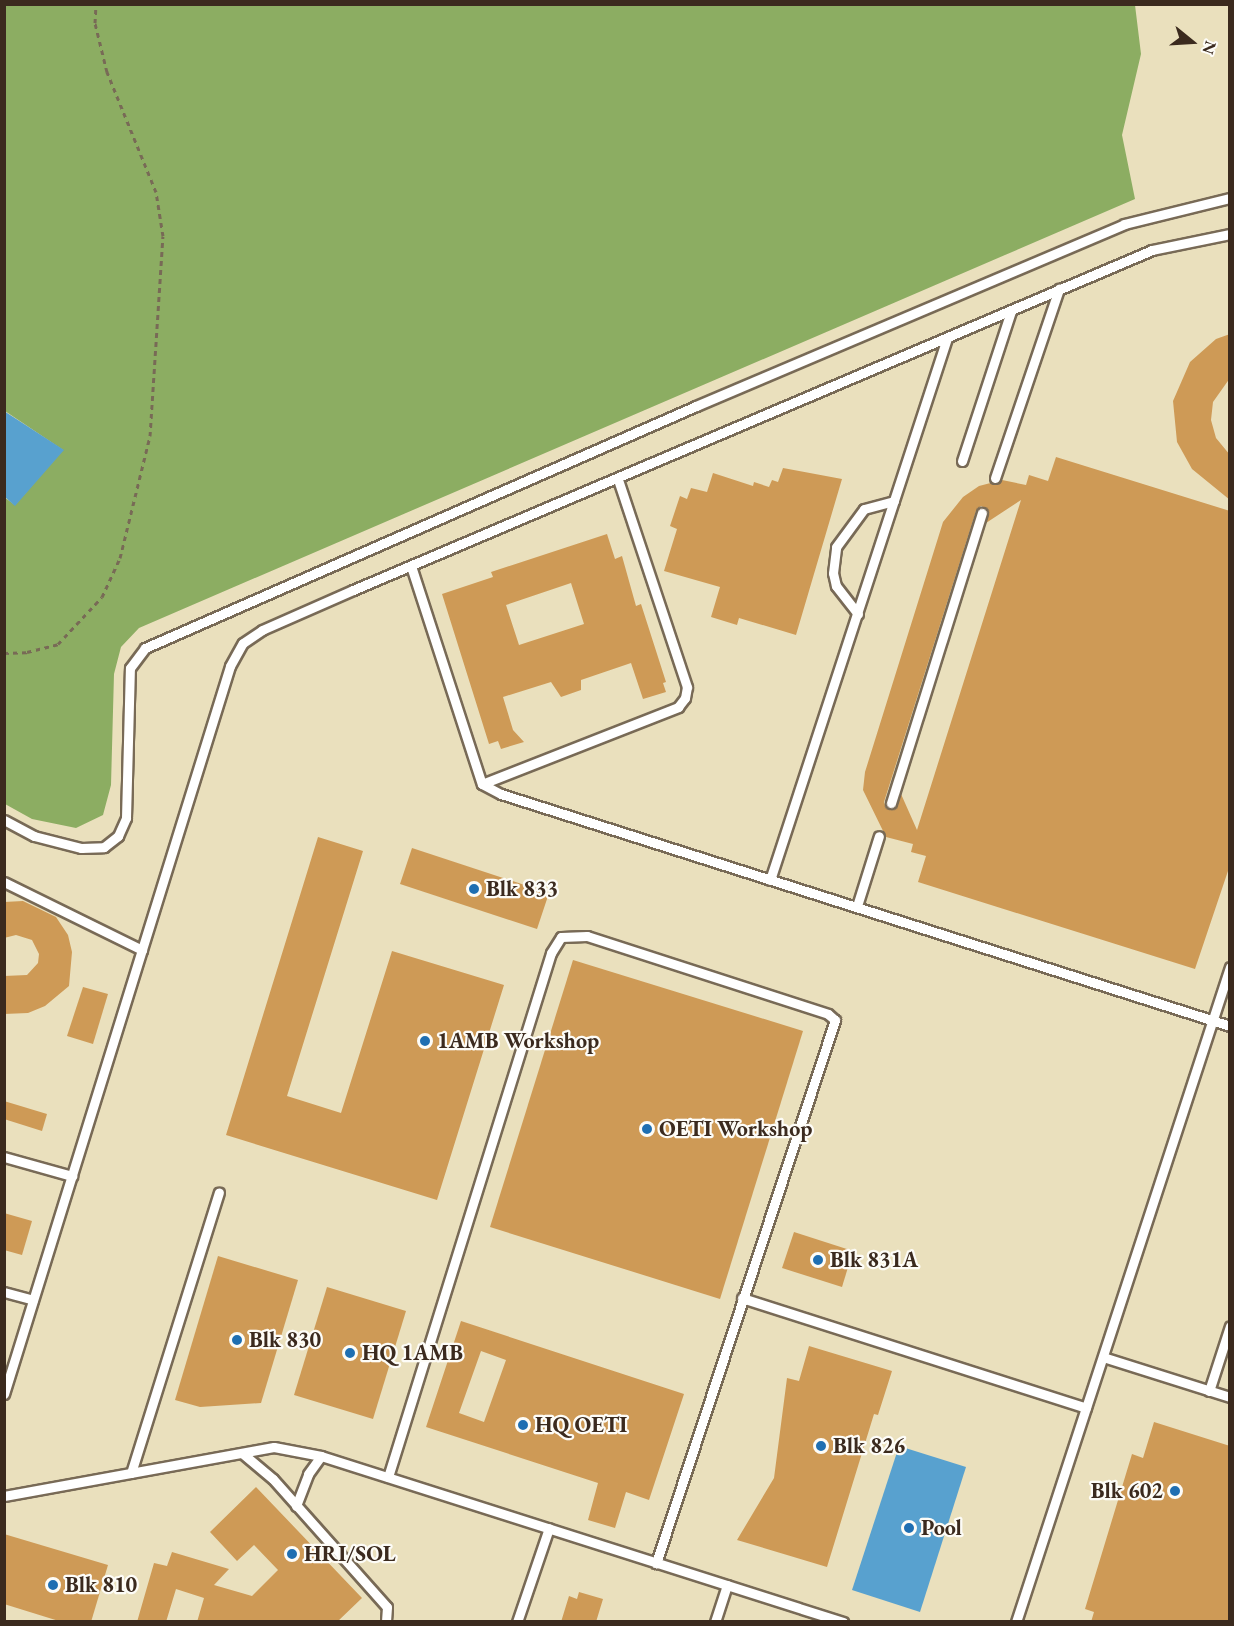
<!DOCTYPE html>
<html>
<head>
<meta charset="utf-8">
<style>
	body { margin:0 }
	#map { position:relative; width:1234px; height:1626px; overflow:hidden; background:#eae0bd; font-family:"EB Garamond",serif }
	div>[style] { position:absolute }
	.forest>* { inset:0; background:#8cad62 }
	.water>* { inset:0; background:#58a1cf }
	.building>* { inset:0; background:#ce9a56 }
	.path>* { height:3px; margin-top:-1.5px; transform-origin:0; background:repeating-linear-gradient(90deg,#786a56 0 4.5px,transparent 0 9px) }
	.roads { filter:drop-shadow(2px 0 #786a56) drop-shadow(-2px 0 #786a56) drop-shadow(0 2px #786a56) drop-shadow(0 -2px #786a56) }
	.lane>* { height:9px; margin:-4.5px; padding:0 4.5px; transform-origin:4.5px; border-radius:4.5px; background:#fff }
	.dots>* { width:16px; height:16px; translate:-50% -50%; box-sizing:border-box; border:3px solid #fdfcf7; border-radius:50% }
	span { translate:-50% -50%; white-space:nowrap; text-align:center; line-height:1.15; -webkit-text-stroke:4.5px #fdfcf7; paint-order:stroke }
	.poi-label { font-size:22px; color:#3b2a1e; font-weight:700 }
	.left { translate:0 -50%; text-align:left }
	.right { translate:-100% -50%; text-align:right }
	.frame { position:absolute; inset:0; border:6px solid #3b2a1e; pointer-events:none }
	.north { position:absolute; left:1162px; top:12px; width:60px; height:60px; -webkit-text-stroke:4px #fdfcf7; paint-order:stroke; rotate:108deg; font-size:16px; font-weight:700; line-height:24px; text-align:center; color:#3b2a1e }
	.north::after { content:''; display:block; margin:auto; width:21px; height:27px; background:#3b2a1e; clip-path:polygon(50% 0,100% 100%,50% 72%,0 100%) }
</style>
</head>
<body>
<div id="map">
	<div class="forest">
		<i style="clip-path:polygon(5px 5px,1135px 5px,1141px 54px,1122px 135px,1135px 199px,139px 628px,121px 647px,114px 674px,111px 785px,103px 815px,76px 828px,32px 819px,5px 804px,4px 497px,15px 505px,63px 450px,5px 411px)"></i>
	</div>
	<div class="water">
		<i style="clip-path:polygon(4px 411px,64px 450px,15px 506px,5px 497px)"></i>
		<i style="clip-path:polygon(899px 1446px,966px 1467px,920px 1612px,852px 1590px)"></i>
	</div>
	<div class="building">
		<i style="clip-path:polygon(1230px 334px,1230px 378px,1213px 402px,1211px 420px,1216px 438px,1230px 455px,1230px 500px,1192px 469px,1177px 442px,1173px 401px,1190px 362px,1216px 339px)"></i>
		<i style="clip-path:polygon(evenodd,1056px 457px,1230px 511px,1230px 865px,1195px 969px,918px 882px,926px 856px,911px 852px,913px 844px,886px 837px,863px 790px,865px 772px,943px 522px,963px 497px,979px 486px,1002px 480px,1026px 485px,1029px 475px,1048px 481px,1056px 457px,1021px 500px,917px 830px,901px 794px,893px 809px,886px 808px,884px 802px,976px 511px,981px 506px,987px 509px,986px 523px,1021px 500px)"></i>
		<i style="clip-path:polygon(783px 468px,842px 479px,796px 635px,739px 618px,737px 625px,711px 617px,720px 587px,664px 571px,677px 529px,670px 526px,680px 496px,687px 499px,691px 488px,707px 492px,713px 473px,753px 486px,754px 482px,769px 487px,772px 480px,778px 482px)"></i>
		<i style="clip-path:polygon(evenodd,607px 534px,615px 559px,622px 556px,636px 606px,641px 604px,666px 682px,663px 683px,666px 692px,643px 699px,631px 663px,581px 680px,581px 690px,561px 697px,551px 682px,503px 697px,513px 730px,524px 742px,501px 749px,498px 741px,489px 744px,442px 594px,493px 577px,491px 572px,607px 534px,571px 583px,584px 624px,519px 645px,506px 605px,571px 583px)"></i>
		<i style="clip-path:polygon(318px 837px,363px 851px,287px 1096px,341px 1113px,392px 951px,504px 985px,437px 1200px,226px 1135px)"></i>
		<i style="clip-path:polygon(412px 848px,549px 893px,537px 929px,400px 884px)"></i>
		<i style="clip-path:polygon(23px 901px,56px 917px,68px 935px,72px 952px,69px 986px,45px 1006px,28px 1013px,4px 1014px,4px 976px,27px 975px,38px 963px,39px 954px,32px 940px,16px 935px,4px 938px,4px 902px)"></i>
		<i style="clip-path:polygon(573px 960px,803px 1031px,720px 1299px,490px 1227px)"></i>
		<i style="clip-path:polygon(83px 987px,108px 994px,93px 1044px,67px 1036px)"></i>
		<i style="clip-path:polygon(4px 1101px,47px 1114px,42px 1131px,4px 1119px)"></i>
		<i style="clip-path:polygon(4px 1213px,32px 1221px,22px 1255px,4px 1250px)"></i>
		<i style="clip-path:polygon(794px 1232px,853px 1251px,842px 1287px,782px 1268px)"></i>
		<i style="clip-path:polygon(218px 1256px,298px 1280px,261px 1403px,200px 1407px,175px 1400px)"></i>
		<i style="clip-path:polygon(327px 1287px,406px 1311px,373px 1419px,294px 1395px)"></i>
		<i style="clip-path:polygon(evenodd,461px 1321px,684px 1394px,649px 1500px,626px 1492px,615px 1528px,588px 1520px,598px 1483px,426px 1427px,461px 1321px,481px 1351px,506px 1360px,484px 1422px,459px 1413px,481px 1351px)"></i>
		<i style="clip-path:polygon(809px 1346px,892px 1371px,878px 1415px,874px 1414px,827px 1567px,737px 1540px,774px 1478px,787px 1378px,799px 1381px)"></i>
		<i style="clip-path:polygon(1154px 1422px,1230px 1446px,1230px 1622px,1091px 1622px,1094px 1612px,1085px 1609px,1132px 1454px,1143px 1458px)"></i>
		<i style="clip-path:polygon(256px 1487px,362px 1598px,337px 1622px,197px 1622px,204px 1598px,176px 1589px,166px 1622px,137px 1622px,154px 1563px,167px 1566px,172px 1552px,229px 1569px,214px 1585px,252px 1596px,278px 1570px,254px 1545px,237px 1561px,210px 1532px)"></i>
		<i style="clip-path:polygon(4px 1534px,108px 1565px,91px 1622px,62px 1622px,4px 1604px)"></i>
		<i style="clip-path:polygon(579px 1592px,603px 1599px,596px 1622px,561px 1622px,569px 1596px,577px 1599px)"></i>
	</div>
	<div class="path">
		<i style="left:4px;top:653px;width:23px;rotate:-2deg"></i>
		<i style="left:27px;top:652px;width:32px;rotate:-14deg"></i>
		<i style="left:58px;top:644px;width:64px;rotate:-46.9deg"></i>
		<i style="left:102px;top:597px;width:43px;rotate:-65.2deg"></i>
		<i style="left:120px;top:558px;width:126px;rotate:-76.2deg"></i>
		<i style="left:150px;top:436px;width:200px;rotate:-86.3deg"></i>
		<i style="left:163px;top:236px;width:45px;rotate:-99deg"></i>
		<i style="left:156px;top:192px;width:130px;rotate:-112.2deg"></i>
		<i style="left:107px;top:72px;width:50px;rotate:-103.8deg"></i>
		<i style="left:95px;top:23px;width:19px;rotate:-87deg"></i>
	</div>
	<div class="roads">
		<div class="lane">
			<i style="left:962px;top:461px;width:158px;rotate:-71.9deg"></i>
			<i style="left:995px;top:478px;width:200px;rotate:-71.3deg"></i>
			<i style="left:411px;top:566px;width:229px;rotate:72deg"></i>
			<i style="left:482px;top:784px;width:21px;rotate:28deg"></i>
			<i style="left:501px;top:794px;width:765px;rotate:17.65deg"></i>
			<i style="left:858px;top:614px;width:36px;rotate:-128deg"></i>
			<i style="left:836px;top:586px;width:13px;rotate:-103deg"></i>
			<i style="left:833px;top:573px;width:26px;rotate:-83deg"></i>
			<i style="left:836px;top:547px;width:47px;rotate:-53.6deg"></i>
			<i style="left:864px;top:509px;width:31px;rotate:-15deg"></i>
			<i style="left:482px;top:784px;width:211px;rotate:-21.4deg"></i>
			<i style="left:678px;top:707px;width:11px;rotate:-52deg"></i>
			<i style="left:685px;top:698px;width:11px;rotate:-80deg"></i>
			<i style="left:687px;top:687px;width:219px;rotate:-108.4deg"></i>
			<i style="left:891px;top:803px;width:304px;rotate:-72.6deg"></i>
			<i style="left:4px;top:820px;width:34px;rotate:28deg"></i>
			<i style="left:34px;top:836px;width:49px;rotate:14.3deg"></i>
			<i style="left:81px;top:848px;width:23px;rotate:-2deg"></i>
			<i style="left:104px;top:847px;width:18px;rotate:-38deg"></i>
			<i style="left:118px;top:836px;width:20px;rotate:-66deg"></i>
			<i style="left:126px;top:818px;width:150px;rotate:-88.5deg"></i>
			<i style="left:130px;top:668px;width:25px;rotate:-53deg"></i>
			<i style="left:145px;top:648px;width:602px;rotate:-23.71deg"></i>
			<i style="left:696px;top:406px;width:465px;rotate:-23deg"></i>
			<i style="left:1124px;top:224px;width:109px;rotate:-13.8deg"></i>
			<i style="left:770px;top:880px;width:570px;rotate:-71.91deg"></i>
			<i style="left:4px;top:882px;width:154px;rotate:26.2deg"></i>
			<i style="left:857px;top:906px;width:73px;rotate:-72.6deg"></i>
			<i style="left:4px;top:1157px;width:71px;rotate:15.6deg"></i>
			<i style="left:4px;top:1292px;width:30px;rotate:15deg"></i>
			<i style="left:742px;top:1298px;width:361px;rotate:17.7deg"></i>
			<i style="left:1103px;top:1357px;width:133px;rotate:17.5deg"></i>
			<i style="left:1209px;top:1391px;width:68px;rotate:-72.1deg"></i>
			<i style="left:4px;top:1394px;width:762px;rotate:-72.75deg"></i>
			<i style="left:230px;top:666px;width:26px;rotate:-61deg"></i>
			<i style="left:243px;top:643px;width:23px;rotate:-34deg"></i>
			<i style="left:262px;top:630px;width:99px;rotate:-23.7deg"></i>
			<i style="left:353px;top:590px;width:868px;rotate:-23.05deg"></i>
			<i style="left:1152px;top:250px;width:80px;rotate:-11.6deg"></i>
			<i style="left:242px;top:1453px;width:40px;rotate:40deg"></i>
			<i style="left:273px;top:1479px;width:171px;rotate:48.3deg"></i>
			<i style="left:387px;top:1607px;width:15px;rotate:94deg"></i>
			<i style="left:131px;top:1473px;width:294px;rotate:-72.6deg"></i>
			<i style="left:388px;top:1477px;width:549px;rotate:-72.72deg"></i>
			<i style="left:551px;top:953px;width:19px;rotate:-58deg"></i>
			<i style="left:561px;top:937px;width:26px;rotate:-2deg"></i>
			<i style="left:587px;top:936px;width:253px;rotate:17.9deg"></i>
			<i style="left:828px;top:1014px;width:9px;rotate:41deg"></i>
			<i style="left:835px;top:1020px;width:572px;rotate:108.24deg"></i>
			<i style="left:4px;top:1496px;width:274px;rotate:-10.3deg"></i>
			<i style="left:274px;top:1447px;width:48px;rotate:10.8deg"></i>
			<i style="left:321px;top:1456px;width:548px;rotate:17.64deg"></i>
			<i style="left:296px;top:1506px;width:34px;rotate:-69deg"></i>
			<i style="left:308px;top:1474px;width:22px;rotate:-54deg"></i>
			<i style="left:517px;top:1622px;width:99px;rotate:-71.2deg"></i>
			<i style="left:715px;top:1622px;width:39px;rotate:-72deg"></i>
			<i style="left:1016px;top:1622px;width:689px;rotate:-71.91deg"></i>
		</div>
	</div>
	<div class="dots">
		<i style="left:474px;top:889px;background:#1f6fb2"></i>
		<i style="left:425px;top:1041px;background:#1f6fb2"></i>
		<i style="left:647px;top:1129px;background:#1f6fb2"></i>
		<i style="left:818px;top:1260px;background:#1f6fb2"></i>
		<i style="left:237px;top:1340px;background:#1f6fb2"></i>
		<i style="left:350px;top:1353px;background:#1f6fb2"></i>
		<i style="left:523px;top:1425px;background:#1f6fb2"></i>
		<i style="left:821px;top:1446px;background:#1f6fb2"></i>
		<i style="left:1175px;top:1491px;background:#1f6fb2"></i>
		<i style="left:909px;top:1528px;background:#1f6fb2"></i>
		<i style="left:292px;top:1554px;background:#1f6fb2"></i>
		<i style="left:53px;top:1585px;background:#1f6fb2"></i>
	</div>
	<div class="poi-label">
		<span class="left" style="left:486px;top:889px">Blk 833</span>
		<span class="left" style="left:437px;top:1041px">1AMB Workshop</span>
		<span class="left" style="left:659px;top:1129px">OETI Workshop</span>
		<span class="left" style="left:830px;top:1260px">Blk 831A</span>
		<span class="left" style="left:249px;top:1340px">Blk 830</span>
		<span class="left" style="left:362px;top:1353px">HQ 1AMB</span>
		<span class="left" style="left:535px;top:1425px">HQ OETI</span>
		<span class="left" style="left:833px;top:1446px">Blk 826</span>
		<span class="right" style="left:1163px;top:1491px">Blk 602</span>
		<span class="left" style="left:921px;top:1528px">Pool</span>
		<span class="left" style="left:304px;top:1554px">HRI/SOL</span>
		<span class="left" style="left:65px;top:1585px">Blk 810</span>
	</div>
	<div class="frame"></div>
	<div class="north">N</div>
</div>
</body>
</html>
